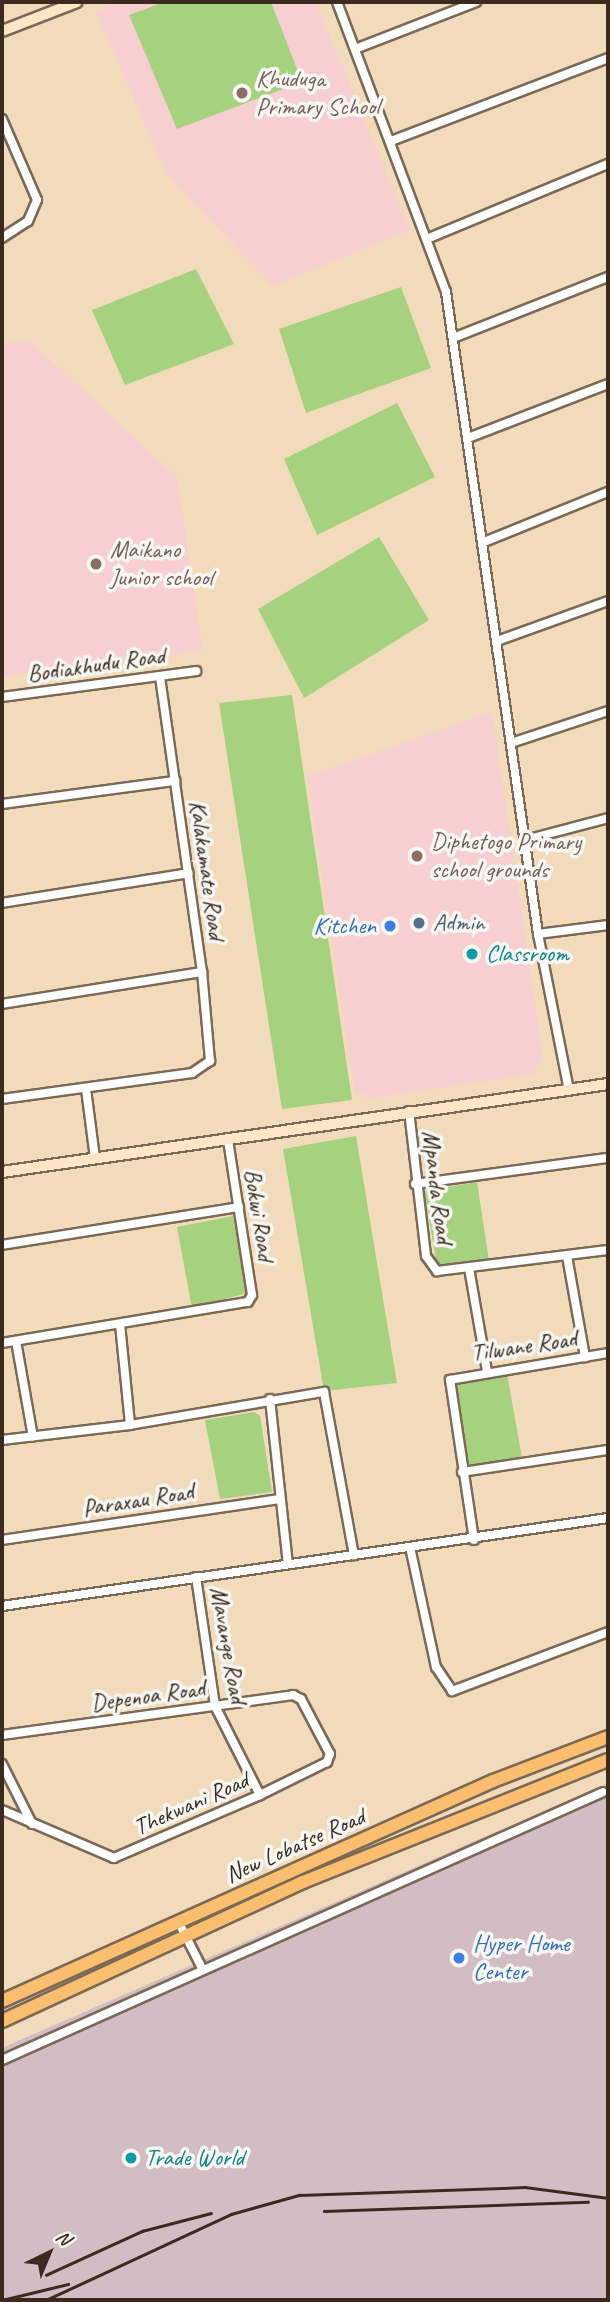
<!DOCTYPE html>
<html>
<head>
<meta charset="utf-8">
<style>
	body { margin:0 }
	#map { position:relative; width:610px; height:2302px; overflow:hidden; background:#f1dbbb; font-family:Caveat,sans-serif }
	div>[style] { position:absolute }
	.built>* { inset:0; background:#f7cfd0 }
	.industrial>* { inset:0; background:#d2bdc5 }
	.green>* { inset:0; background:#a6d17e }
	.roads { filter:drop-shadow(2px 0 #7b6855) drop-shadow(-2px 0 #7b6855) drop-shadow(0 2px #7b6855) drop-shadow(0 -2px #7b6855) }
	.street>* { height:8px; margin:-4px; padding:0 4px; transform-origin:4px; border-radius:4px; background:#fff }
	.secondary>* { height:10px; margin:-5px; padding:0 5px; transform-origin:5px; border-radius:5px; background:#fde5c5 }
	.primary>* { height:12px; margin:-6px; padding:0 6px; transform-origin:6px; border-radius:6px; background:#fbbd6e }
	.rail>* { height:2.5px; margin:-1.25px; padding:0 1.25px; transform-origin:1.25px; border-radius:1.25px; background:#3b2a1e }
	.dots>* { width:19px; height:19px; translate:-50% -50%; box-sizing:border-box; border:4px solid #f6f6f2; border-radius:50% }
	span { translate:-50% -50%; white-space:nowrap; text-align:center; line-height:1.15; -webkit-text-stroke:7px #f6f6f2; paint-order:stroke }
	.education-label { font-size:24px; color:#785e54 }
	.left { translate:0 -50%; text-align:left }
	.street-label { font-size:24px; color:#3b2a1e }
	.service-label { font-size:24px; color:#4e5e75 }
	.shop-label { font-size:24px; color:#366cbe }
	.right { translate:-100% -50%; text-align:right }
	.culture-label { font-size:24px; color:#0d838f }
	.frame { position:absolute; inset:0; border:4px solid #3b2a1e; pointer-events:none }
	.north { position:absolute; left:14px; top:2218px; width:70px; height:70px; -webkit-text-stroke:5px #f6f6f2; paint-order:stroke; rotate:43deg; font-size:19px; font-weight:700; line-height:28px; text-align:center; color:#3b2a1e }
	.north::after { content:''; display:block; margin:auto; width:24px; height:32px; background:#3b2a1e; clip-path:polygon(50% 0,100% 100%,50% 72%,0 100%) }
</style>
</head>
<body>
<div id="map">
	<div class="built">
		<i style="clip-path:polygon(121px 2px,316px 2px,410px 230px,273px 286px,166px 174px,96px 12px)"></i>
		<i style="clip-path:polygon(31px 342px,177px 477px,203px 650px,2px 676px,2px 343px)"></i>
		<i style="clip-path:polygon(492px 712px,543px 1058px,533px 1074px,365px 1099px,364px 1093px,355px 1095px,307px 776px)"></i>
	</div>
	<div class="industrial">
		<i style="clip-path:polygon(608px 1783px,608px 2300px,2px 2300px,2px 2048px)"></i>
	</div>
	<div class="green">
		<i style="clip-path:polygon(164px 2px,271px 2px,302px 82px,177px 129px,129px 15px)"></i>
		<i style="clip-path:polygon(196px 269px,234px 344px,125px 385px,92px 310px)"></i>
		<i style="clip-path:polygon(401px 287px,431px 368px,306px 413px,279px 329px)"></i>
		<i style="clip-path:polygon(397px 403px,435px 477px,317px 535px,284px 459px)"></i>
		<i style="clip-path:polygon(379px 537px,429px 620px,304px 698px,258px 609px)"></i>
		<i style="clip-path:polygon(292px 695px,352px 1100px,282px 1109px,219px 703px)"></i>
		<i style="clip-path:polygon(356px 1136px,397px 1383px,324px 1391px,283px 1149px)"></i>
		<i style="clip-path:polygon(477px 1182px,489px 1261px,442px 1270px,437px 1265px,424px 1191px)"></i>
		<i style="clip-path:polygon(233px 1216px,247px 1293px,192px 1308px,177px 1227px)"></i>
		<i style="clip-path:polygon(507px 1374px,522px 1458px,468px 1470px,453px 1387px,456px 1381px)"></i>
		<i style="clip-path:polygon(254px 1412px,260px 1416px,272px 1492px,220px 1499px,205px 1420px)"></i>
	</div>
	<div class="roads">
		<div class="street">
			<i style="left:337px;top:2px;width:310px;rotate:69.4deg"></i>
			<i style="left:446px;top:292px;width:649px;rotate:81.84deg"></i>
			<i style="left:538px;top:934px;width:159px;rotate:78.8deg"></i>
			<i style="left:355px;top:49px;width:130px;rotate:-21.2deg"></i>
			<i style="left:2px;top:119px;width:88px;rotate:66.6deg"></i>
			<i style="left:37px;top:200px;width:23px;rotate:113deg"></i>
			<i style="left:28px;top:221px;width:31px;rotate:147deg"></i>
			<i style="left:391px;top:141px;width:232px;rotate:-20.9deg"></i>
			<i style="left:429px;top:238px;width:194px;rotate:-22.5deg"></i>
			<i style="left:453px;top:338px;width:167px;rotate:-21.5deg"></i>
			<i style="left:468px;top:438px;width:150px;rotate:-21.1deg"></i>
			<i style="left:484px;top:542px;width:134px;rotate:-22deg"></i>
			<i style="left:497px;top:641px;width:118px;rotate:-19.8deg"></i>
			<i style="left:2px;top:697px;width:196px;rotate:-7.6deg"></i>
			<i style="left:511px;top:743px;width:102px;rotate:-18.3deg"></i>
			<i style="left:2px;top:804px;width:175px;rotate:-7.6deg"></i>
			<i style="left:525px;top:840px;width:86px;rotate:-14.8deg"></i>
			<i style="left:2px;top:903px;width:189px;rotate:-9.1deg"></i>
			<i style="left:538px;top:934px;width:71px;rotate:-7.3deg"></i>
			<i style="left:2px;top:1004px;width:203px;rotate:-9.1deg"></i>
			<i style="left:86px;top:1089px;width:70px;rotate:82.6deg"></i>
			<i style="left:2px;top:1099px;width:192px;rotate:-7.8deg"></i>
			<i style="left:192px;top:1073px;width:22px;rotate:-34deg"></i>
			<i style="left:210px;top:1061px;width:89px;rotate:-95.1deg"></i>
			<i style="left:202px;top:972px;width:299px;rotate:-98.1deg"></i>
			<i style="left:409px;top:1111px;width:146px;rotate:83.3deg"></i>
			<i style="left:426px;top:1256px;width:19px;rotate:54deg"></i>
			<i style="left:437px;top:1271px;width:172px;rotate:-7deg"></i>
			<i style="left:415px;top:1184px;width:195px;rotate:-7.7deg"></i>
			<i style="left:2px;top:1245px;width:240px;rotate:-9.1deg"></i>
			<i style="left:567px;top:1256px;width:103px;rotate:79.9deg"></i>
			<i style="left:469px;top:1268px;width:105px;rotate:80.1deg"></i>
			<i style="left:120px;top:1324px;width:101px;rotate:84.3deg"></i>
			<i style="left:16px;top:1341px;width:97px;rotate:80deg"></i>
			<i style="left:2px;top:1343px;width:249px;rotate:-9.5deg"></i>
			<i style="left:248px;top:1302px;width:8px;rotate:-60deg"></i>
			<i style="left:252px;top:1295px;width:157px;rotate:-98.8deg"></i>
			<i style="left:270px;top:1399px;width:166px;rotate:83.8deg"></i>
			<i style="left:2px;top:1440px;width:129px;rotate:-6.7deg"></i>
			<i style="left:130px;top:1425px;width:197px;rotate:-9.7deg"></i>
			<i style="left:324px;top:1392px;width:166px;rotate:79.6deg"></i>
			<i style="left:462px;top:1472px;width:148px;rotate:-8.6deg"></i>
			<i style="left:2px;top:1540px;width:280px;rotate:-8.4deg"></i>
			<i style="left:474px;top:1540px;width:162px;rotate:-98.5deg"></i>
			<i style="left:450px;top:1380px;width:160px;rotate:-9.7deg"></i>
			<i style="left:410px;top:1547px;width:123px;rotate:77.8deg"></i>
			<i style="left:436px;top:1667px;width:29px;rotate:56deg"></i>
			<i style="left:452px;top:1691px;width:167px;rotate:-20.7deg"></i>
			<i style="left:196px;top:1577px;width:130px;rotate:81.6deg"></i>
			<i style="left:215px;top:1706px;width:100px;rotate:63.2deg"></i>
			<i style="left:2px;top:1606px;width:612px;rotate:-8.26deg"></i>
			<i style="left:2px;top:1735px;width:294px;rotate:-7.8deg"></i>
			<i style="left:293px;top:1695px;width:9px;rotate:27deg"></i>
			<i style="left:301px;top:1699px;width:62px;rotate:62.2deg"></i>
			<i style="left:330px;top:1754px;width:9px;rotate:111deg"></i>
			<i style="left:327px;top:1762px;width:75px;rotate:153.8deg"></i>
			<i style="left:260px;top:1795px;width:159px;rotate:156.7deg"></i>
			<i style="left:114px;top:1858px;width:122px;rotate:-156.8deg"></i>
			<i style="left:2px;top:1764px;width:67px;rotate:63.4deg"></i>
			<i style="left:178px;top:1921px;width:55px;rotate:63deg"></i>
			<i style="left:2px;top:2060px;width:658px;rotate:-24.03deg"></i>
		</div>
		<div class="secondary">
			<i style="left:2px;top:31px;width:80px;rotate:-21.1deg"></i>
			<i style="left:2px;top:1172px;width:612px;rotate:-8.26deg"></i>
		</div>
		<div class="primary">
			<i style="left:2px;top:2001px;width:538px;rotate:-24.14deg"></i>
			<i style="left:493px;top:1781px;width:123px;rotate:-20.9deg"></i>
			<i style="left:2px;top:2021px;width:332px;rotate:-24.8deg"></i>
			<i style="left:303px;top:1882px;width:328px;rotate:-21.8deg"></i>
		</div>
	</div>
	<div class="rail">
		<i style="left:324px;top:2211px;width:264px;rotate:-2deg"></i>
		<i style="left:46px;top:2275px;width:106px;rotate:-24.6deg"></i>
		<i style="left:142px;top:2231px;width:71px;rotate:-14.6deg"></i>
		<i style="left:2px;top:2300px;width:68px;rotate:-13.6deg"></i>
		<i style="left:46px;top:2300px;width:204px;rotate:-24.9deg"></i>
		<i style="left:231px;top:2214px;width:71px;rotate:-15.6deg"></i>
		<i style="left:299px;top:2195px;width:226px;rotate:-2deg"></i>
		<i style="left:525px;top:2187px;width:84px;rotate:7.5deg"></i>
	</div>
	<div class="dots">
		<i style="left:242px;top:93px;background:#8d6e63"></i>
		<i style="left:96px;top:564px;background:#8d6e63"></i>
		<i style="left:417px;top:856px;background:#8d6e63"></i>
		<i style="left:419px;top:923px;background:#5c6f8a"></i>
		<i style="left:390px;top:926px;background:#3f7fe0"></i>
		<i style="left:472px;top:954px;background:#0f9aa8"></i>
		<i style="left:459px;top:1958px;background:#3f7fe0"></i>
		<i style="left:131px;top:2158px;background:#0f9aa8"></i>
	</div>
	<div class="education-label">
		<span class="left" style="left:256px;top:93px">Khuduga<br>Primary School</span>
		<span class="left" style="left:110px;top:564px">Maikano<br>Junior school</span>
		<span class="left" style="left:431px;top:856px">Diphetogo Primary<br>school grounds</span>
	</div>
	<div class="street-label">
		<span style="left:96px;top:665px;rotate:-8deg">Bodiakhudu Road</span>
		<span style="left:207px;top:870px;rotate:82deg">Kalakamate Road</span>
		<span style="left:437px;top:1187px;rotate:83deg">Mpanda Road</span>
		<span style="left:259px;top:1215px;rotate:81deg">Bokwi Road</span>
		<span style="left:524px;top:1346px;rotate:-8deg">Tilwane Road</span>
		<span style="left:138px;top:1500px;rotate:-9deg">Paraxau Road</span>
		<span style="left:228px;top:1645px;rotate:80deg">Mavange Road</span>
		<span style="left:148px;top:1696px;rotate:-8deg">Depenoa Road</span>
		<span style="left:191px;top:1804px;rotate:-24deg">Thekwani Road</span>
		<span style="left:295px;top:1846px;rotate:-24deg">New Lobatse Road</span>
	</div>
	<div class="service-label">
		<span class="left" style="left:433px;top:923px">Admin</span>
	</div>
	<div class="shop-label">
		<span class="right" style="left:376px;top:926px">Kitchen</span>
		<span class="left" style="left:473px;top:1958px">Hyper Home<br>Center</span>
	</div>
	<div class="culture-label">
		<span class="left" style="left:486px;top:954px">Classroom</span>
		<span class="left" style="left:145px;top:2158px">Trade World</span>
	</div>
	<div class="frame"></div>
	<div class="north">N</div>
</div>
</body>
</html>
